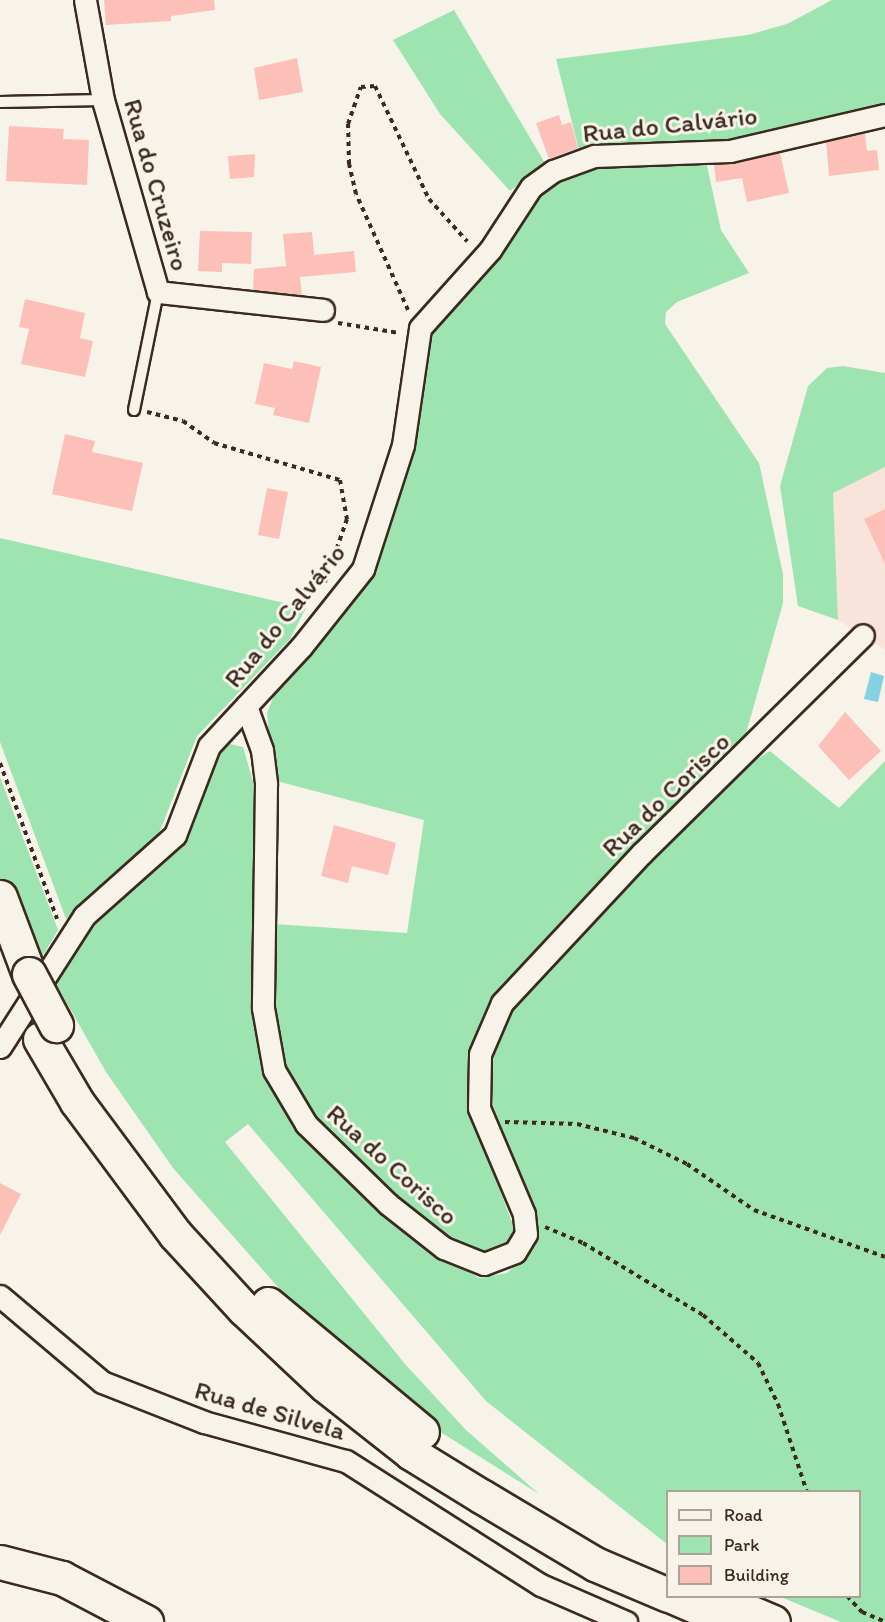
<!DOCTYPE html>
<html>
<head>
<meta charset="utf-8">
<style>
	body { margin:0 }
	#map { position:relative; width:885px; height:1622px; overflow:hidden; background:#f7f3e8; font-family:Itim,sans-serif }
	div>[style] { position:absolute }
	.built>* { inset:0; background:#f8e4da }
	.green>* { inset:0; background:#9ee4b1 }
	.water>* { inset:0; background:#84d1e4 }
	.building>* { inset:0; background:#fcc0b9 }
	.path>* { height:4px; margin-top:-2px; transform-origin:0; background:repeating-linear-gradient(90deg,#3b2a1e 0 4.5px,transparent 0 9px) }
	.roads { filter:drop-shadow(2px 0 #3b2a1e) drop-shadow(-2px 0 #3b2a1e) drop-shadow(0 2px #3b2a1e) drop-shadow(0 -2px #3b2a1e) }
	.service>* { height:10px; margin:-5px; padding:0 5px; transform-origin:5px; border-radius:5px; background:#f7f3e8 }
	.minor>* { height:21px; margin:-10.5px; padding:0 10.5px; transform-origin:10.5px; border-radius:10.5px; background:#f7f3e8 }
	.primary>* { height:33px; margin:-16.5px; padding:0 16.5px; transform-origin:16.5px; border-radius:16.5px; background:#f7f3e8 }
	.trunk>* { height:33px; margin:-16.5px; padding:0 16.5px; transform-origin:16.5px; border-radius:16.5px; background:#f7f3e8 }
	.bridges { filter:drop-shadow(2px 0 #3b2a1e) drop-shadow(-2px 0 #3b2a1e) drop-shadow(0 2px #3b2a1e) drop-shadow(0 -2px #3b2a1e) }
	.trunk-bridge>* { height:33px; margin:-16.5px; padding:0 16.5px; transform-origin:16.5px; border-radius:16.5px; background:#f7f3e8 }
	span { translate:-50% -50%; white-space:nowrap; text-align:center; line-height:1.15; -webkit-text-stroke:6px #f7f3e8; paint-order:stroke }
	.street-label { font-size:26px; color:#3b2a1e }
	.legend { position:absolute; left:666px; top:1490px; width:195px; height:108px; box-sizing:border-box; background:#f7f3e8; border:2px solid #aca397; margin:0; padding:8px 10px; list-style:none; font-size:18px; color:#3b2a1e }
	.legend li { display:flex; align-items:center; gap:12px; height:30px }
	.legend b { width:30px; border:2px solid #aca397 }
</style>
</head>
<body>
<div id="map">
	<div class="built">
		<i style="clip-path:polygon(885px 467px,885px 650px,838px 620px,833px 493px)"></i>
	</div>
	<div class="green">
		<i style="clip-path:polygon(832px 0,885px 0,885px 106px,745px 141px,579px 150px,556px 59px,748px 35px,787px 24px)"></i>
		<i style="clip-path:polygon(454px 10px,545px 163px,510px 191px,440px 114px,393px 40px)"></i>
		<i style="clip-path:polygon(706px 161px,721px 230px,749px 273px,677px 302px,666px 312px,665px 324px,759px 463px,783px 574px,783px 603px,743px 744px,569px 912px,499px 990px,481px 1020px,468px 1070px,468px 1106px,516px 1233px,504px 1248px,467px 1252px,433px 1229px,326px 1131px,305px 1109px,282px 1070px,274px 1021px,274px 924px,407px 933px,424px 820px,273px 780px,267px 713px,275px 693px,377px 560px,408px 460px,423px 338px,539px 186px,594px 166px)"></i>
		<i style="clip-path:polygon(843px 366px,885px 373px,885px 467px,833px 493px,838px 620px,798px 606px,780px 486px,808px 386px,827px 368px)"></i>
		<i style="clip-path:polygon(0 538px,306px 608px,290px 639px,197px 736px,158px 836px,66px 919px,0 742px)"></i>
		<i style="clip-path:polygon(222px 742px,243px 747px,254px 785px,253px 1005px,263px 1062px,276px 1094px,344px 1178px,419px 1243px,479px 1278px,507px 1273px,531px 1251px,535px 1237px,531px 1206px,489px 1095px,496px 1037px,520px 998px,639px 868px,741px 769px,770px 751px,839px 808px,885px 761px,885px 1622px,841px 1622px,781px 1597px,860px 1596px,860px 1492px,668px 1492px,667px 1544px,486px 1401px,248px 1124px,225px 1142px,405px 1364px,466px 1430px,539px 1494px,426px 1423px,307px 1320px,173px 1168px,106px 1072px,56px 984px,100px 917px,186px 842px,200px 780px)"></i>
		<i style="clip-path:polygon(0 777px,58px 930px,38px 964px,0 882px)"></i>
	</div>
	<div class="water">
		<i style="clip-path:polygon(871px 672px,884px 676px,878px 702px,864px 699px)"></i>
	</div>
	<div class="building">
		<i style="clip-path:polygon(104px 0,214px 0,215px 10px,171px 16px,171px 21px,106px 25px)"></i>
		<i style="clip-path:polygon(297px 58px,303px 92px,259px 100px,254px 68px)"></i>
		<i style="clip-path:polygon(559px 115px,562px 125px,571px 122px,578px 148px,549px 159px,536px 123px)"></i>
		<i style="clip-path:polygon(9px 126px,64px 129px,63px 139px,89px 140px,87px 185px,6px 181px)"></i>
		<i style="clip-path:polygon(865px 134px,867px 151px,877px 150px,879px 170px,829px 176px,826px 142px)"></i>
		<i style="clip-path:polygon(780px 153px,789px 193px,747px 202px,742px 178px,716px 182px,714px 164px)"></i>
		<i style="clip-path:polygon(255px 154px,254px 177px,230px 179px,228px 156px)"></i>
		<i style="clip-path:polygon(200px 231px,252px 232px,251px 264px,222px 263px,222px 272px,198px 271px)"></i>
		<i style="clip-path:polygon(312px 232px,314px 255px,354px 251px,356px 272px,300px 277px,302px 295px,253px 290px,254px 269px,286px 266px,283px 234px)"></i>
		<i style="clip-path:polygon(25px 299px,85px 313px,80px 338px,93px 341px,85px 377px,21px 364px,29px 329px,19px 327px)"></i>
		<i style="clip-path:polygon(294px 361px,321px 367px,309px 423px,273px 415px,275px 408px,255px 404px,264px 363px,292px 369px)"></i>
		<i style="clip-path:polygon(65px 434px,95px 441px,92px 452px,143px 463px,132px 511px,52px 494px)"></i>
		<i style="clip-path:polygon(267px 488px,288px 492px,279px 539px,258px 535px)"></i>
		<i style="clip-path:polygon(885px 509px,885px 564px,864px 519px)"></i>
		<i style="clip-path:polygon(845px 712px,881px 751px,849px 780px,818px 746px)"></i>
		<i style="clip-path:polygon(334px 825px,396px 843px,388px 875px,352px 866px,348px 883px,321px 876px)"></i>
		<i style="clip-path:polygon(0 1183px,21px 1194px,0 1235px)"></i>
	</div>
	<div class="path">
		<i style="left:408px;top:310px;width:127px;rotate:-114.1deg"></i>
		<i style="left:356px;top:194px;width:31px;rotate:-103deg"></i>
		<i style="left:349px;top:164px;width:40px;rotate:-91.4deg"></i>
		<i style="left:348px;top:124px;width:39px;rotate:-71deg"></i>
		<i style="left:361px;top:87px;width:14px;rotate:-4deg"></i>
		<i style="left:375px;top:86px;width:125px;rotate:64.5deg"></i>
		<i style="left:429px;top:199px;width:57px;rotate:47.9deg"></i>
		<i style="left:338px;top:323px;width:62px;rotate:9.3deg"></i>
		<i style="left:147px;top:412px;width:37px;rotate:14deg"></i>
		<i style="left:183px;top:421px;width:38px;rotate:35deg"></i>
		<i style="left:214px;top:443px;width:131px;rotate:16.4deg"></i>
		<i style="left:340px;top:480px;width:40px;rotate:80deg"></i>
		<i style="left:347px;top:519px;width:67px;rotate:109.2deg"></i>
		<i style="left:0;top:763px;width:166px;rotate:69.9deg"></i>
		<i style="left:505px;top:1122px;width:72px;rotate:1.6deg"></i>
		<i style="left:577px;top:1124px;width:59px;rotate:13.8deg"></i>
		<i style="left:634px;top:1138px;width:59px;rotate:26.1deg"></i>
		<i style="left:687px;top:1164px;width:81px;rotate:34.5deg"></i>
		<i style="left:754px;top:1210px;width:139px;rotate:19.7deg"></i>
		<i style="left:545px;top:1227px;width:41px;rotate:22.8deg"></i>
		<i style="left:583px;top:1243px;width:140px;rotate:31deg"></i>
		<i style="left:703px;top:1315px;width:73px;rotate:41.1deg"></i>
		<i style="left:758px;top:1363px;width:46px;rotate:64deg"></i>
		<i style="left:778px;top:1404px;width:93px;rotate:71.8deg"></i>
		<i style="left:847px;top:1596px;width:22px;rotate:47deg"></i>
		<i style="left:862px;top:1612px;width:25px;rotate:23deg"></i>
	</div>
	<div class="roads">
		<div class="service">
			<i style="left:0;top:102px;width:103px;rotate:-1.1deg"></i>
			<i style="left:134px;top:410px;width:120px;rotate:-78.5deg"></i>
		</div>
		<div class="minor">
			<i style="left:85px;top:0;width:102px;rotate:79.8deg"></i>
			<i style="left:103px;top:100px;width:200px;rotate:74deg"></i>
			<i style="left:158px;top:292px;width:166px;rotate:6.2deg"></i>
			<i style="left:246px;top:706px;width:47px;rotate:70deg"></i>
			<i style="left:262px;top:750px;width:35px;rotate:83deg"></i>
			<i style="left:266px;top:785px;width:223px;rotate:90.8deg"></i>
			<i style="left:263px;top:1008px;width:63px;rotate:79.9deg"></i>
			<i style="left:274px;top:1070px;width:63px;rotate:59.3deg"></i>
			<i style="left:306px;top:1124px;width:115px;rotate:44.3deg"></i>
			<i style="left:388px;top:1204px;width:71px;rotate:38.2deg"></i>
			<i style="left:444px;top:1248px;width:43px;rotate:21.8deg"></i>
			<i style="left:484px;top:1264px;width:33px;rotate:-21deg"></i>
			<i style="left:515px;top:1252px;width:21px;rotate:-59deg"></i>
			<i style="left:526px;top:1234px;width:20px;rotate:-96deg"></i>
			<i style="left:524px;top:1214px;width:115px;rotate:-113deg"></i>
			<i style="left:479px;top:1108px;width:54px;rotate:-88.9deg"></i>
			<i style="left:480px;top:1054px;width:56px;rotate:-66.7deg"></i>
			<i style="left:502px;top:1003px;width:205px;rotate:-47deg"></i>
			<i style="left:642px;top:853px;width:310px;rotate:-44.6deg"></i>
			<i style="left:0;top:1047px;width:156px;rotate:-57.3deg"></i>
			<i style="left:84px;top:916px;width:122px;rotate:-41.7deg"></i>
			<i style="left:175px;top:835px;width:95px;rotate:-69.1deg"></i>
			<i style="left:209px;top:746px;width:135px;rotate:-47.1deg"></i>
			<i style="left:301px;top:647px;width:100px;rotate:-51.5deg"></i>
			<i style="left:363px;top:569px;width:130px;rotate:-72.1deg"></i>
			<i style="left:403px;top:445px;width:118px;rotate:-81.7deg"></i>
			<i style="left:420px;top:328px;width:105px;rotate:-48.1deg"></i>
			<i style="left:490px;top:250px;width:75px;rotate:-56.9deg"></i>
			<i style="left:531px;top:187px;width:27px;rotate:-36deg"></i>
			<i style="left:553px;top:171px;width:44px;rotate:-20.1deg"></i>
			<i style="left:594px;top:156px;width:136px;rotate:-2.1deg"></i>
			<i style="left:730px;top:151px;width:159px;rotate:-13.1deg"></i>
			<i style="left:0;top:1296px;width:133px;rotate:40.1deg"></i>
			<i style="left:102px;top:1382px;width:110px;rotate:21.4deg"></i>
			<i style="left:204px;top:1422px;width:147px;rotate:15.4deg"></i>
			<i style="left:346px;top:1461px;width:231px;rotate:32.5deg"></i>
			<i style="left:541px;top:1585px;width:93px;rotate:23.5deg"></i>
		</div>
		<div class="primary">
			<i style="left:0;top:1562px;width:64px;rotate:14.5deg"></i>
			<i style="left:62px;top:1578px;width:95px;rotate:27.6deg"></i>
		</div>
		<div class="trunk">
			<i style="left:0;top:897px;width:82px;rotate:69.4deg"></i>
			<i style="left:40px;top:1039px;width:73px;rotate:59.6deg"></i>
			<i style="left:77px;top:1102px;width:164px;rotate:53.4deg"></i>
			<i style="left:175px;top:1234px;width:102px;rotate:47.4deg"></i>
			<i style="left:244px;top:1309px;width:111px;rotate:43.2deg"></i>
			<i style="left:325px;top:1385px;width:110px;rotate:38.3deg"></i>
			<i style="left:411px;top:1453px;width:82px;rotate:31.6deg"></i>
			<i style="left:481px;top:1496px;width:133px;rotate:30.8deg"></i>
			<i style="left:595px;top:1564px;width:79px;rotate:23deg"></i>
			<i style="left:268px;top:1304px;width:200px;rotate:39.7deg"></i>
			<i style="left:672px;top:1596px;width:65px;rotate:23.4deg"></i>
			<i style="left:714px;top:1597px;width:64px;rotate:23deg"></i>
		</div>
	</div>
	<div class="bridges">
		<div class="trunk-bridge">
			<i style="left:29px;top:974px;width:58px;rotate:62.1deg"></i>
		</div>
	</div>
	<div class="street-label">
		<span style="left:670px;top:125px;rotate:-6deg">Rua do Calvário</span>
		<span style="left:156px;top:185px;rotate:74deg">Rua do Cruzeiro</span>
		<span style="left:285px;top:616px;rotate:-51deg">Rua do Calvário</span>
		<span style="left:666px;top:795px;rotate:-44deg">Rua do Corisco</span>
		<span style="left:392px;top:1165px;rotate:42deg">Rua do Corisco</span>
		<span style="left:270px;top:1411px;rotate:16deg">Rua de Silvela</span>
	</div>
	<ul class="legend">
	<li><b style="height:8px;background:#f7f3e8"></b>Road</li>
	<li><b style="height:16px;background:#9ee4b1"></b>Park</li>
	<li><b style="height:16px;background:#fcc0b9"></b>Building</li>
	</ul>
</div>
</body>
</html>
